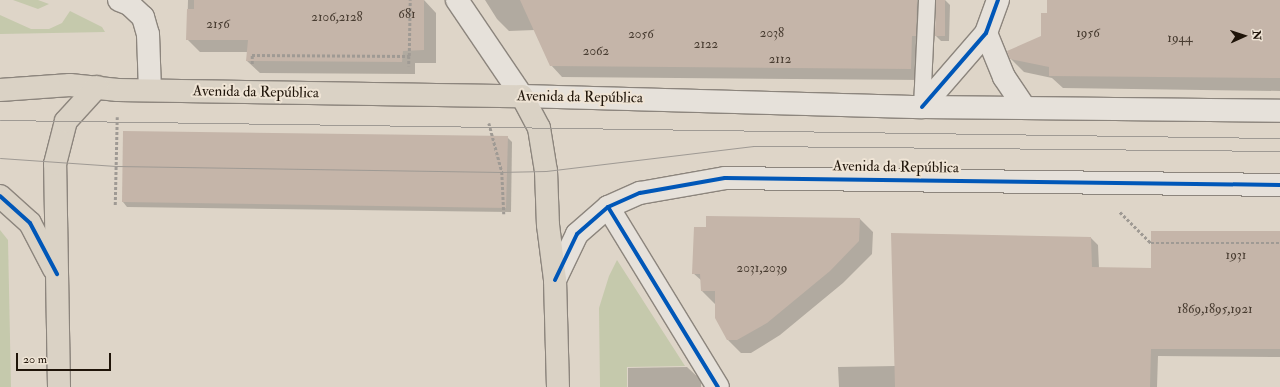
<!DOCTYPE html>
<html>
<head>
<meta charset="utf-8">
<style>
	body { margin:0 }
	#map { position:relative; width:1280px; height:387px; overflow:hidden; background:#ded5c8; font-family:"IM FELL Double Pica",serif }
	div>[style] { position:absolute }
	.green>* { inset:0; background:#c5c9ac }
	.shadow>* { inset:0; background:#0003 }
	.building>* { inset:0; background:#c5b5a9 }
	.path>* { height:2.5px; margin-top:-1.25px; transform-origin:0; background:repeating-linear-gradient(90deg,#9f9a94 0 3px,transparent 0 5px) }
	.roads { filter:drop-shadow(1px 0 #8c857d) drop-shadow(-1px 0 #8c857d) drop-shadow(0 1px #8c857d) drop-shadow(0 -1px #8c857d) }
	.service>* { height:16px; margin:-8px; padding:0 8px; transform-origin:8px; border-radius:8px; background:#e6e1da }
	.minor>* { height:22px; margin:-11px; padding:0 11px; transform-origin:11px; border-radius:11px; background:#e6e1da }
	.secondary>* { height:22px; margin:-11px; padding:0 11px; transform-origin:11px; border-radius:11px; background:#e6e1da }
	.primary>* { height:22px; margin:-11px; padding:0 11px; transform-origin:11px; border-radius:11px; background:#dad2c5 }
	.tram>* { height:1px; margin:-0.5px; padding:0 0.5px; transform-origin:0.5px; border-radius:0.5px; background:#9f9a94 }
	.cycleway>* { height:4px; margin:-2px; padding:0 2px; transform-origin:2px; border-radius:2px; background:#0057b8 }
	span { translate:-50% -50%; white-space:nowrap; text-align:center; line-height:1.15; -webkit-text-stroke:4px #efe4d5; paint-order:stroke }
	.number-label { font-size:13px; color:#483c31 }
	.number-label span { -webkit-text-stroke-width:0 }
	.street-label { font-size:15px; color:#1f1409 }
	.north { position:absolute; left:1224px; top:16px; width:40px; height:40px; -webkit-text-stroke:3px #efe4d5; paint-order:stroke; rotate:87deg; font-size:11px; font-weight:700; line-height:16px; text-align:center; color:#1f1409 }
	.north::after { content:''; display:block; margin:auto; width:14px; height:18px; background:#1f1409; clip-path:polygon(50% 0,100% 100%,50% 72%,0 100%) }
	.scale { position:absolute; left:16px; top:353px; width:95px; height:18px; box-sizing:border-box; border:2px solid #1f1409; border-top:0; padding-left:5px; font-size:12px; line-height:14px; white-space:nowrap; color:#1f1409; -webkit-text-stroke:3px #efe4d5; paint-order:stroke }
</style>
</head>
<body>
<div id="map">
	<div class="green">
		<i style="clip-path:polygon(13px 0,38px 0,49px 4px,38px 9px)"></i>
		<i style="clip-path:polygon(70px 11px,102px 27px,105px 32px,0 34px,0 15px,31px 29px,49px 29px,62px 23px)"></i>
		<i style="clip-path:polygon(0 230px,8px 240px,11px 387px,0 387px)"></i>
		<i style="clip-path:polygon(617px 260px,685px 366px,627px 367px,627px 387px,600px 387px,599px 308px,609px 276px)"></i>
	</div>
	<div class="shadow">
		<i style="clip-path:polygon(188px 0,424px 0,436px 13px,436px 63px,415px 63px,415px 74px,260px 73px,247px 61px,248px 52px,200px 52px,187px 39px)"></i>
		<i style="clip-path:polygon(485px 0,924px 0,922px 80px,562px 77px,551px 65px,535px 30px,509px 31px,497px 19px)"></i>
		<i style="clip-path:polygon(937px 0,945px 0,950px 5px,949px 41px,941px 41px,936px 36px)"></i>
		<i style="clip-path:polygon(1049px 0,1280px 0,1280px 91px,1063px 88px,1052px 78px,1024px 72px,1011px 59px,1042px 37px,1050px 14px)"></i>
		<i style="clip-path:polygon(507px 137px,512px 142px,511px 212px,127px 207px,123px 202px)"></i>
		<i style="clip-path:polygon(860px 219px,873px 232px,872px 254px,843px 283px,780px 335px,751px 353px,741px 353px,728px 340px,715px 304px,702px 291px,702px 281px,693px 273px)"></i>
		<i style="clip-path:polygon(1280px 232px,1280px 357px,1158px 356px,1157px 387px,839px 387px,838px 367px,895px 366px,1091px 238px,1098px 245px,1099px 268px,1152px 269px)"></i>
		<i style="clip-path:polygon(687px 367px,701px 380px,701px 387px,628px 387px,628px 368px)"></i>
	</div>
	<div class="building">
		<i style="clip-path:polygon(194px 0,424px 0,424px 50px,403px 51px,402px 62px,246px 61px,248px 40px,186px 40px,187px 9px,194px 9px)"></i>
		<i style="clip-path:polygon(520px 0,917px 0,916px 36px,912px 36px,911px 69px,550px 66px)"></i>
		<i style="clip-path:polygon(936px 0,945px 0,945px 36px,935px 36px)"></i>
		<i style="clip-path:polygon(1047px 0,1280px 0,1280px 78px,1049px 76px,1049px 67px,1010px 59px,1007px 51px,1041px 36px,1041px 13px,1047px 13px)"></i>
		<i style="clip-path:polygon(123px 131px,508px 136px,506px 208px,122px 202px)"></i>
		<i style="clip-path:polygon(706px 216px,860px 218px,859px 241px,830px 271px,767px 323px,737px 340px,727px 340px,715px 318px,715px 291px,701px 291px,700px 274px,692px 274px,694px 227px,706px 227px)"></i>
		<i style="clip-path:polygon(1151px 231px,1280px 231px,1280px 349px,1151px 349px,1150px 387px,895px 387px,891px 233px,1091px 237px,1092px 267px,1151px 268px)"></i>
	</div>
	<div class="path">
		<i style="left:409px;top:56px;width:10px;rotate:90deg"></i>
		<i style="left:252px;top:64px;width:9px;rotate:-90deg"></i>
		<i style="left:252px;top:55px;width:157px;rotate:0.4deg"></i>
		<i style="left:409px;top:56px;width:56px;rotate:-89deg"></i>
		<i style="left:489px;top:123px;width:51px;rotate:75.1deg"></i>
		<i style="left:502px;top:172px;width:42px;rotate:87.3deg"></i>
		<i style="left:115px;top:205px;width:88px;rotate:-88.7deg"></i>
		<i style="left:1120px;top:212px;width:44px;rotate:45deg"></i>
		<i style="left:1151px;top:243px;width:129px"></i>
	</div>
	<div class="roads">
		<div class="service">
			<i style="left:922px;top:107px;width:107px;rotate:-87.3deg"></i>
		</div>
		<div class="minor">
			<i style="left:119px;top:0;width:11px;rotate:22deg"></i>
			<i style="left:129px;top:4px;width:19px;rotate:43deg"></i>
			<i style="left:143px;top:17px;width:18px;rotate:74deg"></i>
			<i style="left:148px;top:34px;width:56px;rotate:88deg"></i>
			<i style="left:457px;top:0;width:116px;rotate:55.9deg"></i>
			<i style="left:986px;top:33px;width:48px;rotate:67.8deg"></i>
			<i style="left:1004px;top:77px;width:36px;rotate:56deg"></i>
			<i style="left:922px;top:107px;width:98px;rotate:-49.1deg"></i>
			<i style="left:986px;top:33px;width:35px;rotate:-70deg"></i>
			<i style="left:608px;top:207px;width:211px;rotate:58.6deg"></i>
		</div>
		<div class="secondary">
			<i style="left:522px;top:96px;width:400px;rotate:1.6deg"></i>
			<i style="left:922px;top:107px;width:358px;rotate:0.6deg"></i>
			<i style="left:555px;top:280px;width:51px;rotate:-64.4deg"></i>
			<i style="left:577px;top:234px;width:41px;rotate:-41.1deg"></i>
			<i style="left:608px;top:207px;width:35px;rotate:-24deg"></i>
			<i style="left:640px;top:193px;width:86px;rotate:-10deg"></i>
			<i style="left:725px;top:178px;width:555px;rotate:0.72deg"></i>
		</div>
		<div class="primary">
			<i style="left:0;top:90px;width:70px;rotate:-4.1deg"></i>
			<i style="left:70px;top:85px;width:48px;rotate:5.9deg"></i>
			<i style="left:118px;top:90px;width:404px;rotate:0.9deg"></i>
			<i style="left:522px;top:96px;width:36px;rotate:62deg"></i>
			<i style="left:539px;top:128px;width:44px;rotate:80.8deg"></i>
			<i style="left:546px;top:171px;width:54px;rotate:87.9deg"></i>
			<i style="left:548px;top:225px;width:55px;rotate:82.7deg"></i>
			<i style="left:555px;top:280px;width:107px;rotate:88.4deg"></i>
			<i style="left:0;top:196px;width:40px;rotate:42deg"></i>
			<i style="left:30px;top:223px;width:52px;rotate:62.4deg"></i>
			<i style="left:59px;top:387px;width:223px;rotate:-91deg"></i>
			<i style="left:55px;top:164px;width:44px;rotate:-75.7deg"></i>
			<i style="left:66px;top:121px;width:46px;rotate:-47.6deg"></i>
		</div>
	</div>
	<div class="tram">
		<i style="left:0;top:120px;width:1280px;rotate:0.81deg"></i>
		<i style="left:0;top:158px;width:116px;rotate:3.9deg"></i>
		<i style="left:116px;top:166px;width:386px;rotate:0.9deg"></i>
		<i style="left:502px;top:172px;width:44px;rotate:-1.3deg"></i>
		<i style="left:546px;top:171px;width:209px;rotate:-6.9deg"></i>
		<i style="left:753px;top:146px;width:527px;rotate:0.54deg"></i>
	</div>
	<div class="cycleway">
		<i style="left:922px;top:107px;width:98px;rotate:-49.1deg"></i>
		<i style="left:986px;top:33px;width:35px;rotate:-70deg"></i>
		<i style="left:0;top:196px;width:40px;rotate:42deg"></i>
		<i style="left:30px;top:223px;width:58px;rotate:62.1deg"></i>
		<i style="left:608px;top:207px;width:211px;rotate:58.6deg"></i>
		<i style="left:555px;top:280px;width:51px;rotate:-64.4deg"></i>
		<i style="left:577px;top:234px;width:41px;rotate:-41.1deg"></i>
		<i style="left:608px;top:207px;width:35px;rotate:-24deg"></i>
		<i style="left:640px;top:193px;width:86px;rotate:-10deg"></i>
		<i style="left:725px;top:178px;width:555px;rotate:0.72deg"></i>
	</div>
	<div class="number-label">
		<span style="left:407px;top:14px">681</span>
		<span style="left:337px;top:17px">2106,2128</span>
		<span style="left:218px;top:24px">2156</span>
		<span style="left:772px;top:33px">2038</span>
		<span style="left:1088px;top:33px">1956</span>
		<span style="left:641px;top:34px">2056</span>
		<span style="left:1180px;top:38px">1944</span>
		<span style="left:706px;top:44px">2122</span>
		<span style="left:596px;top:51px">2062</span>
		<span style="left:780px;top:59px">2112</span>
		<span style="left:1236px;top:255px">1931</span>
		<span style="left:762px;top:268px">2031,2039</span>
		<span style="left:1215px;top:309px">1869,1895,1921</span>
	</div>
	<div class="street-label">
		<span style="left:256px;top:92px;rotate:1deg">Avenida da República</span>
		<span style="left:580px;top:97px;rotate:1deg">Avenida da República</span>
		<span style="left:896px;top:167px;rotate:1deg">Avenida da República</span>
	</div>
	<div class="north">N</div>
	<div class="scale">20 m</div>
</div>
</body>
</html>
